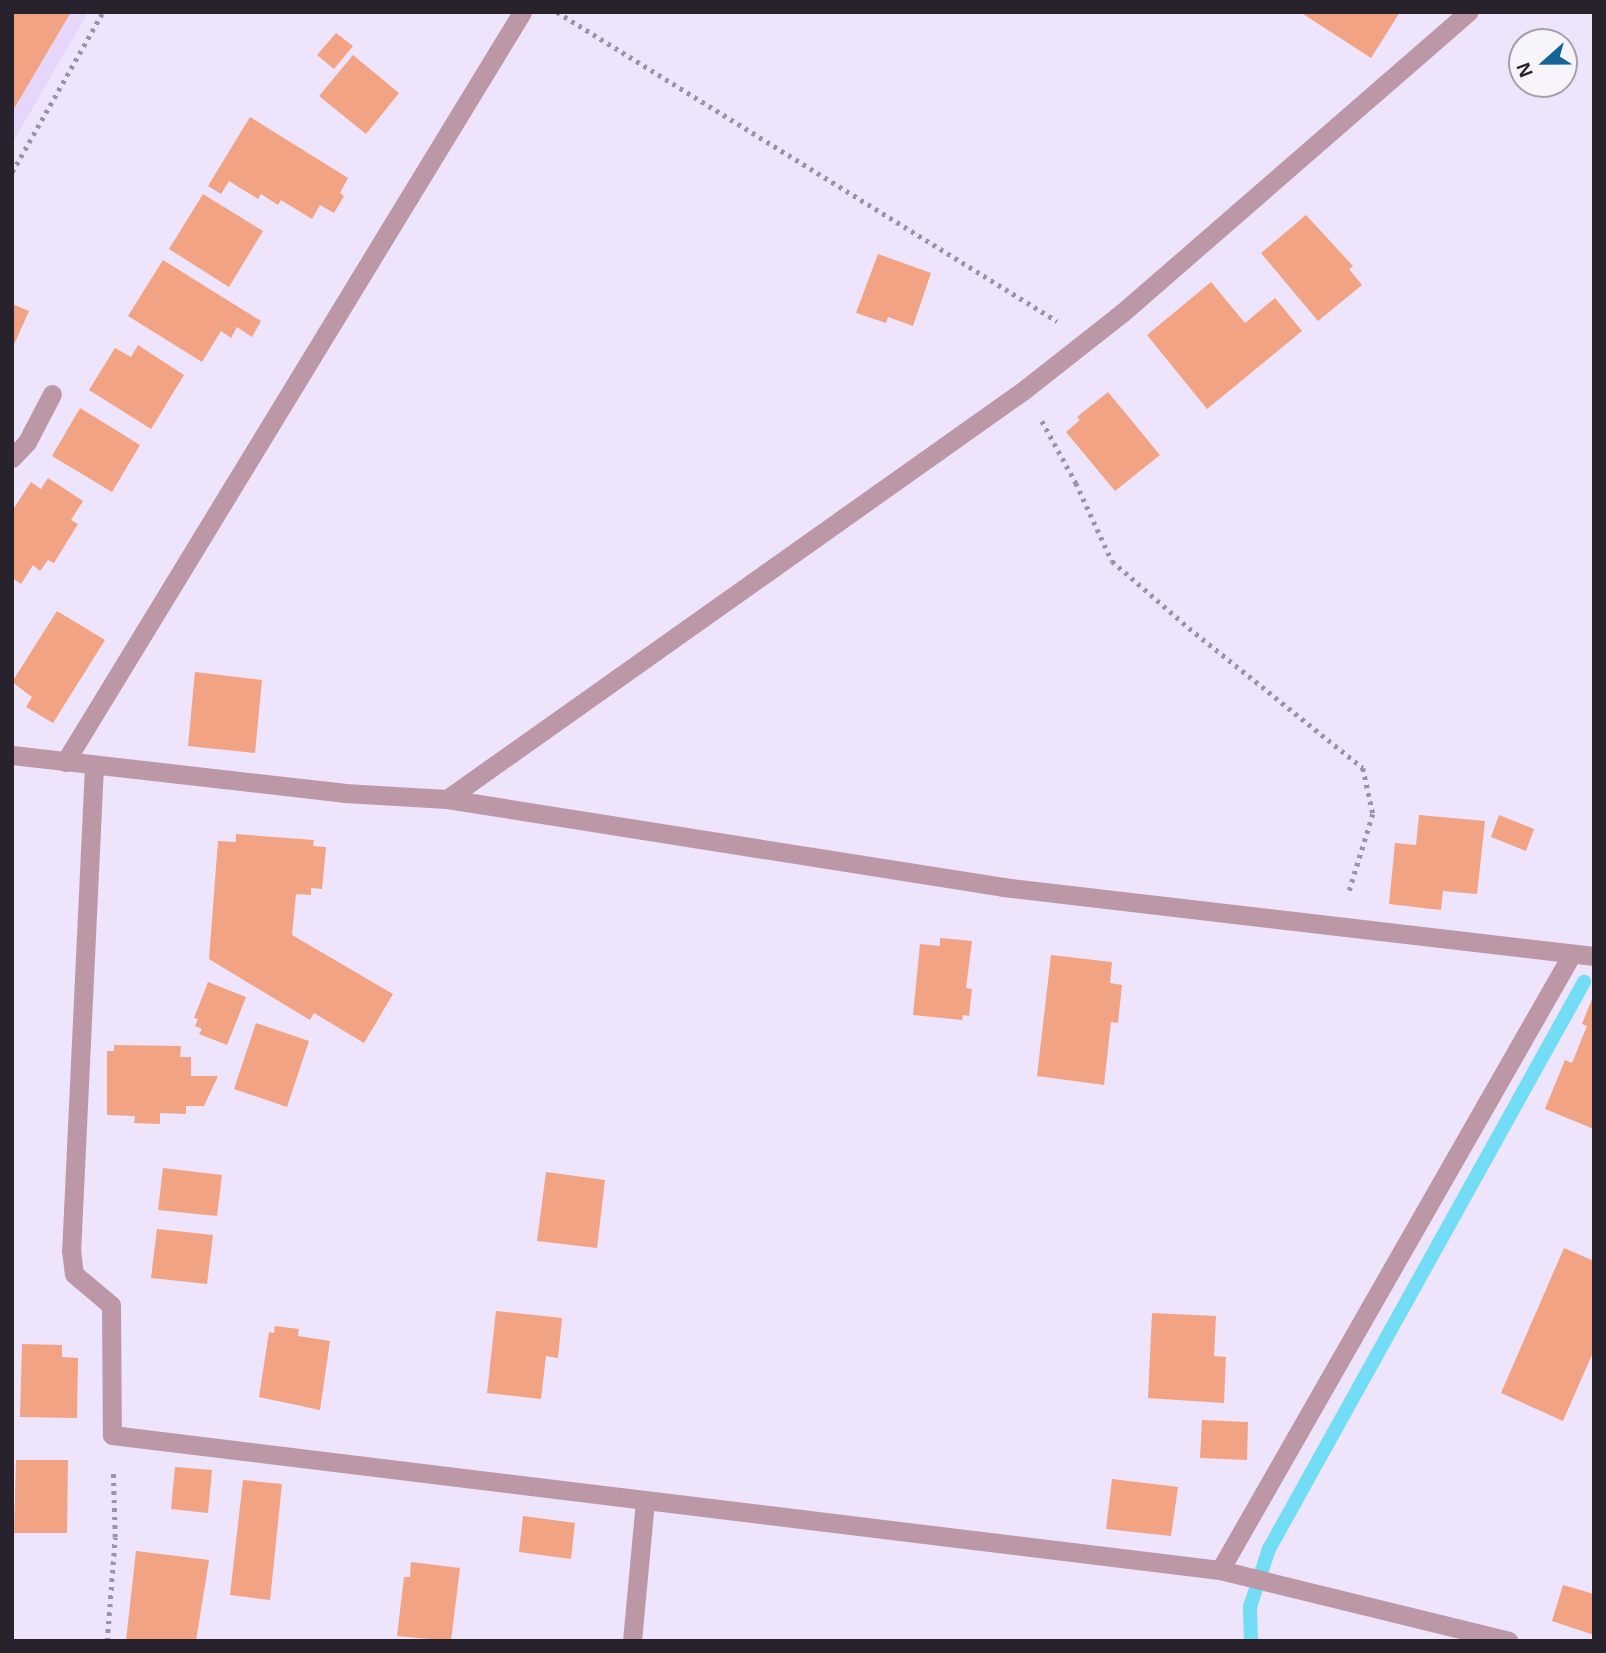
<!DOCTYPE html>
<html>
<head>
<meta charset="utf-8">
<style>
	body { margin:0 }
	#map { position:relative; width:1606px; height:1653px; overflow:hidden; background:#eee4fb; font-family:Helvetica,sans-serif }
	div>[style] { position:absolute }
	.built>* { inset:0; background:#e6d6fa }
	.stream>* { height:14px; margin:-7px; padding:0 7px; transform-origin:7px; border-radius:7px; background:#72ddf4 }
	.building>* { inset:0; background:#f2a384 }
	.path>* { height:4.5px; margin-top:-2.25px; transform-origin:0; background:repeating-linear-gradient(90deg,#9c94a6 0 3.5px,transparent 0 8.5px) }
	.service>* { height:19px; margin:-9.5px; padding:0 9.5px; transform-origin:9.5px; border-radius:9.5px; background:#bc98a7 }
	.minor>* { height:19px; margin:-9.5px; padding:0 9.5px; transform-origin:9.5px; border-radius:9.5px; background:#bc98a7 }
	span { translate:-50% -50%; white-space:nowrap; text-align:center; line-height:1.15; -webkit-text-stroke:7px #f7f5fb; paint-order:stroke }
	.frame { position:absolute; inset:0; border:14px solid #27222c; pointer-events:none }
	.north { position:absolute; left:1508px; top:28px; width:70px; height:70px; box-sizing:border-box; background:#f7f5fb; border:2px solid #a4a1a8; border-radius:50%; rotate:249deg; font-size:19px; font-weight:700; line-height:28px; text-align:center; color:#27222c }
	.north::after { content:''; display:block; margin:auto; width:24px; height:32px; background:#146496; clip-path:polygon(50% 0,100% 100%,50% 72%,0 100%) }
</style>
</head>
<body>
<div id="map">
	<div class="built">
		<i style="clip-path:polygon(12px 12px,88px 12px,12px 144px)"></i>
	</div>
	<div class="stream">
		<i style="left:1251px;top:1641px;width:34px;rotate:-92deg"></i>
		<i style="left:1250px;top:1607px;width:61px;rotate:-71.9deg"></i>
		<i style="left:1269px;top:1549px;width:649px;rotate:-60.95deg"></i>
	</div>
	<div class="building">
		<i style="clip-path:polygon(12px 12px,71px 12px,12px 112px)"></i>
		<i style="clip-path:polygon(1300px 12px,1400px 12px,1371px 58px)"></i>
		<i style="clip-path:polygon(336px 33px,353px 46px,334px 69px,317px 55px)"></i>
		<i style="clip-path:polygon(353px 55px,399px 93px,366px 134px,319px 96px)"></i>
		<i style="clip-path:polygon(250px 117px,348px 178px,340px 193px,344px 196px,334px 213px,320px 205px,312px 219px,281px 200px,278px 205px,261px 194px,258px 199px,229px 181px,221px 194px,208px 186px)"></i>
		<i style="clip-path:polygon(203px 194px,263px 231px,229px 287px,169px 249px)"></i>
		<i style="clip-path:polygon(1306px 215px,1353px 266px,1349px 269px,1362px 285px,1318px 321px,1261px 253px)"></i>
		<i style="clip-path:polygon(878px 254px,931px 273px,913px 326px,888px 317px,886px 323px,856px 313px)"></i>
		<i style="clip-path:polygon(163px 260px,261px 321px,252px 337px,237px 327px,231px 338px,221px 331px,202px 362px,128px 316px)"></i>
		<i style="clip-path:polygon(1211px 282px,1245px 323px,1275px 298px,1302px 331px,1207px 409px,1147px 335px)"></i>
		<i style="clip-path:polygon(12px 304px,29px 311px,12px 349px)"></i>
		<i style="clip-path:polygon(138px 345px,184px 375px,151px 429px,89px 390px,115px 348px,131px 357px)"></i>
		<i style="clip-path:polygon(1108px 392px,1160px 455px,1115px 491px,1066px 432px,1080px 420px,1077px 417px)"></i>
		<i style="clip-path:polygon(80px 408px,140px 445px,112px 492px,52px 456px)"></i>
		<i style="clip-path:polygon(48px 478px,83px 501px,71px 520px,78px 524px,54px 563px,48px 560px,40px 571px,33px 565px,21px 584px,12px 578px,12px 511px,31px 482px,41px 489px)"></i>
		<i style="clip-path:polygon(57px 611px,105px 640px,53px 723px,26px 707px,32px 697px,12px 682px)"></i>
		<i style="clip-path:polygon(195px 672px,262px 680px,255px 753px,188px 746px)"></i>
		<i style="clip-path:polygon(1419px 815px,1485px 821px,1477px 894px,1443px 891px,1441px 910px,1389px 904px,1395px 843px,1416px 845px)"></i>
		<i style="clip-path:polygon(1499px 815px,1534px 829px,1526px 851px,1491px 837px)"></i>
		<i style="clip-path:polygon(236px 834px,314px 840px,313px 846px,326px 847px,322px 889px,311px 888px,311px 895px,296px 894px,292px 935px,393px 994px,364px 1043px,314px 1013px,310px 1020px,209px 959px,218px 841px,236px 842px)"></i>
		<i style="clip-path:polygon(940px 938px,972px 941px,966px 988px,972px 989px,969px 1016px,963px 1015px,962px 1020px,913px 1015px,920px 944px,940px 946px)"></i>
		<i style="clip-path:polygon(1051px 955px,1112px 962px,1110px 983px,1122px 985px,1118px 1023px,1111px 1022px,1104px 1085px,1037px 1076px)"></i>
		<i style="clip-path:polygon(208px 982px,246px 997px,227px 1045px,199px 1034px,202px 1029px,195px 1026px,198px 1019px,194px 1018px)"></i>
		<i style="clip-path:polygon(1594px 994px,1594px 1129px,1545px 1109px,1565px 1060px,1572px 1063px,1587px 1026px,1582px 1024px)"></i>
		<i style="clip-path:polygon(256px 1023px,309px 1041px,287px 1107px,234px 1089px)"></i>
		<i style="clip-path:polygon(114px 1045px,181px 1046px,180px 1057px,191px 1057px,191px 1076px,218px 1076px,204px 1106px,186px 1106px,186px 1114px,160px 1113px,160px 1124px,134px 1123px,135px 1116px,107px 1115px,107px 1051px,114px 1051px)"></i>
		<i style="clip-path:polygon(163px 1168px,222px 1175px,217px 1216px,158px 1210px)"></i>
		<i style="clip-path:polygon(546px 1172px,605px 1180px,597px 1248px,537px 1241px)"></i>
		<i style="clip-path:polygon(157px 1229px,213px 1235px,207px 1284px,151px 1278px)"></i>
		<i style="clip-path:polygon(1564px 1248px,1594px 1261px,1594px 1350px,1563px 1421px,1501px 1393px)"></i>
		<i style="clip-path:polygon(496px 1311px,562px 1318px,558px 1358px,546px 1356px,541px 1399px,487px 1393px)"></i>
		<i style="clip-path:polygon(1152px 1313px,1216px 1316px,1214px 1356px,1226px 1357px,1224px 1403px,1148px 1398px)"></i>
		<i style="clip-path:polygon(275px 1326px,299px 1329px,298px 1336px,330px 1341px,320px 1410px,259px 1397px,269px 1332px,274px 1333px)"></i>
		<i style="clip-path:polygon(22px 1344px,62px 1345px,62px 1357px,78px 1358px,77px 1418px,20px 1417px)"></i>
		<i style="clip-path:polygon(1202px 1420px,1248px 1422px,1247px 1460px,1200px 1458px)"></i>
		<i style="clip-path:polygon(16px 1460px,68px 1460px,67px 1533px,14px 1533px)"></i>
		<i style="clip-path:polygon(175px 1467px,212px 1470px,208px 1513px,171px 1509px)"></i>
		<i style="clip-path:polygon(1112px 1479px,1178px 1487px,1171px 1536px,1106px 1529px)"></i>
		<i style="clip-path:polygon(243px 1480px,282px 1484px,270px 1600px,230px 1595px)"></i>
		<i style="clip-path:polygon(523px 1516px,575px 1523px,571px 1559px,519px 1552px)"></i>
		<i style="clip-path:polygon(136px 1551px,209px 1560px,196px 1641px,126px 1641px)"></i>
		<i style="clip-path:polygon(411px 1562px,460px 1568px,451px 1641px,397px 1636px,404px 1577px,410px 1577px)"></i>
		<i style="clip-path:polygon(1563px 1585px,1594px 1594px,1594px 1635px,1552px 1621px)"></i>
	</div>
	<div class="path">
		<i style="left:557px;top:12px;width:588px;rotate:31.72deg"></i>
		<i style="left:12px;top:172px;width:184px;rotate:-60.4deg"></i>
		<i style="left:1042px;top:421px;width:71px;rotate:61.3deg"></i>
		<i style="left:1076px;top:483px;width:86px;rotate:65.2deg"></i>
		<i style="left:1112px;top:561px;width:102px;rotate:41deg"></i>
		<i style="left:1189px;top:628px;width:223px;rotate:38.8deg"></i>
		<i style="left:1363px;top:768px;width:47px;rotate:77.7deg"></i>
		<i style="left:1373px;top:814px;width:82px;rotate:107.1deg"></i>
		<i style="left:107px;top:1641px;width:104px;rotate:-85.6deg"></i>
		<i style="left:115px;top:1537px;width:67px;rotate:-91.7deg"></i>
	</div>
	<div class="service">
		<i style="left:12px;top:458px;width:22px;rotate:-47deg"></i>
		<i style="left:27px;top:442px;width:54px;rotate:-62.5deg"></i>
	</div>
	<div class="minor">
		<i style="left:12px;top:755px;width:334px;rotate:6.5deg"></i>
		<i style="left:344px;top:793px;width:103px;rotate:3.3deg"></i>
		<i style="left:447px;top:799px;width:563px;rotate:8.99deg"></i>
		<i style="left:1003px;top:887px;width:595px;rotate:6.66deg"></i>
		<i style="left:65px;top:762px;width:878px;rotate:-58.64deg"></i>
		<i style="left:94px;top:766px;width:485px;rotate:92.7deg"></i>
		<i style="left:71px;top:1250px;width:24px;rotate:83deg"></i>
		<i style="left:74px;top:1274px;width:48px;rotate:40deg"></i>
		<i style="left:111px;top:1305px;width:130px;rotate:89.6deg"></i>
		<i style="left:112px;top:1435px;width:1116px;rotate:6.95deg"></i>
		<i style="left:1220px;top:1570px;width:297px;rotate:13.8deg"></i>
		<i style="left:447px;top:799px;width:707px;rotate:-35.33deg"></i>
		<i style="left:1024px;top:390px;width:125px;rotate:-38.2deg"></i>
		<i style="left:1122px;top:313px;width:459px;rotate:-41deg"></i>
		<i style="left:1220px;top:1570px;width:709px;rotate:-60.26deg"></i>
		<i style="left:632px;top:1641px;width:140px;rotate:-84.7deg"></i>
	</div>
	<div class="frame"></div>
	<div class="north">N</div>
</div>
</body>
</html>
